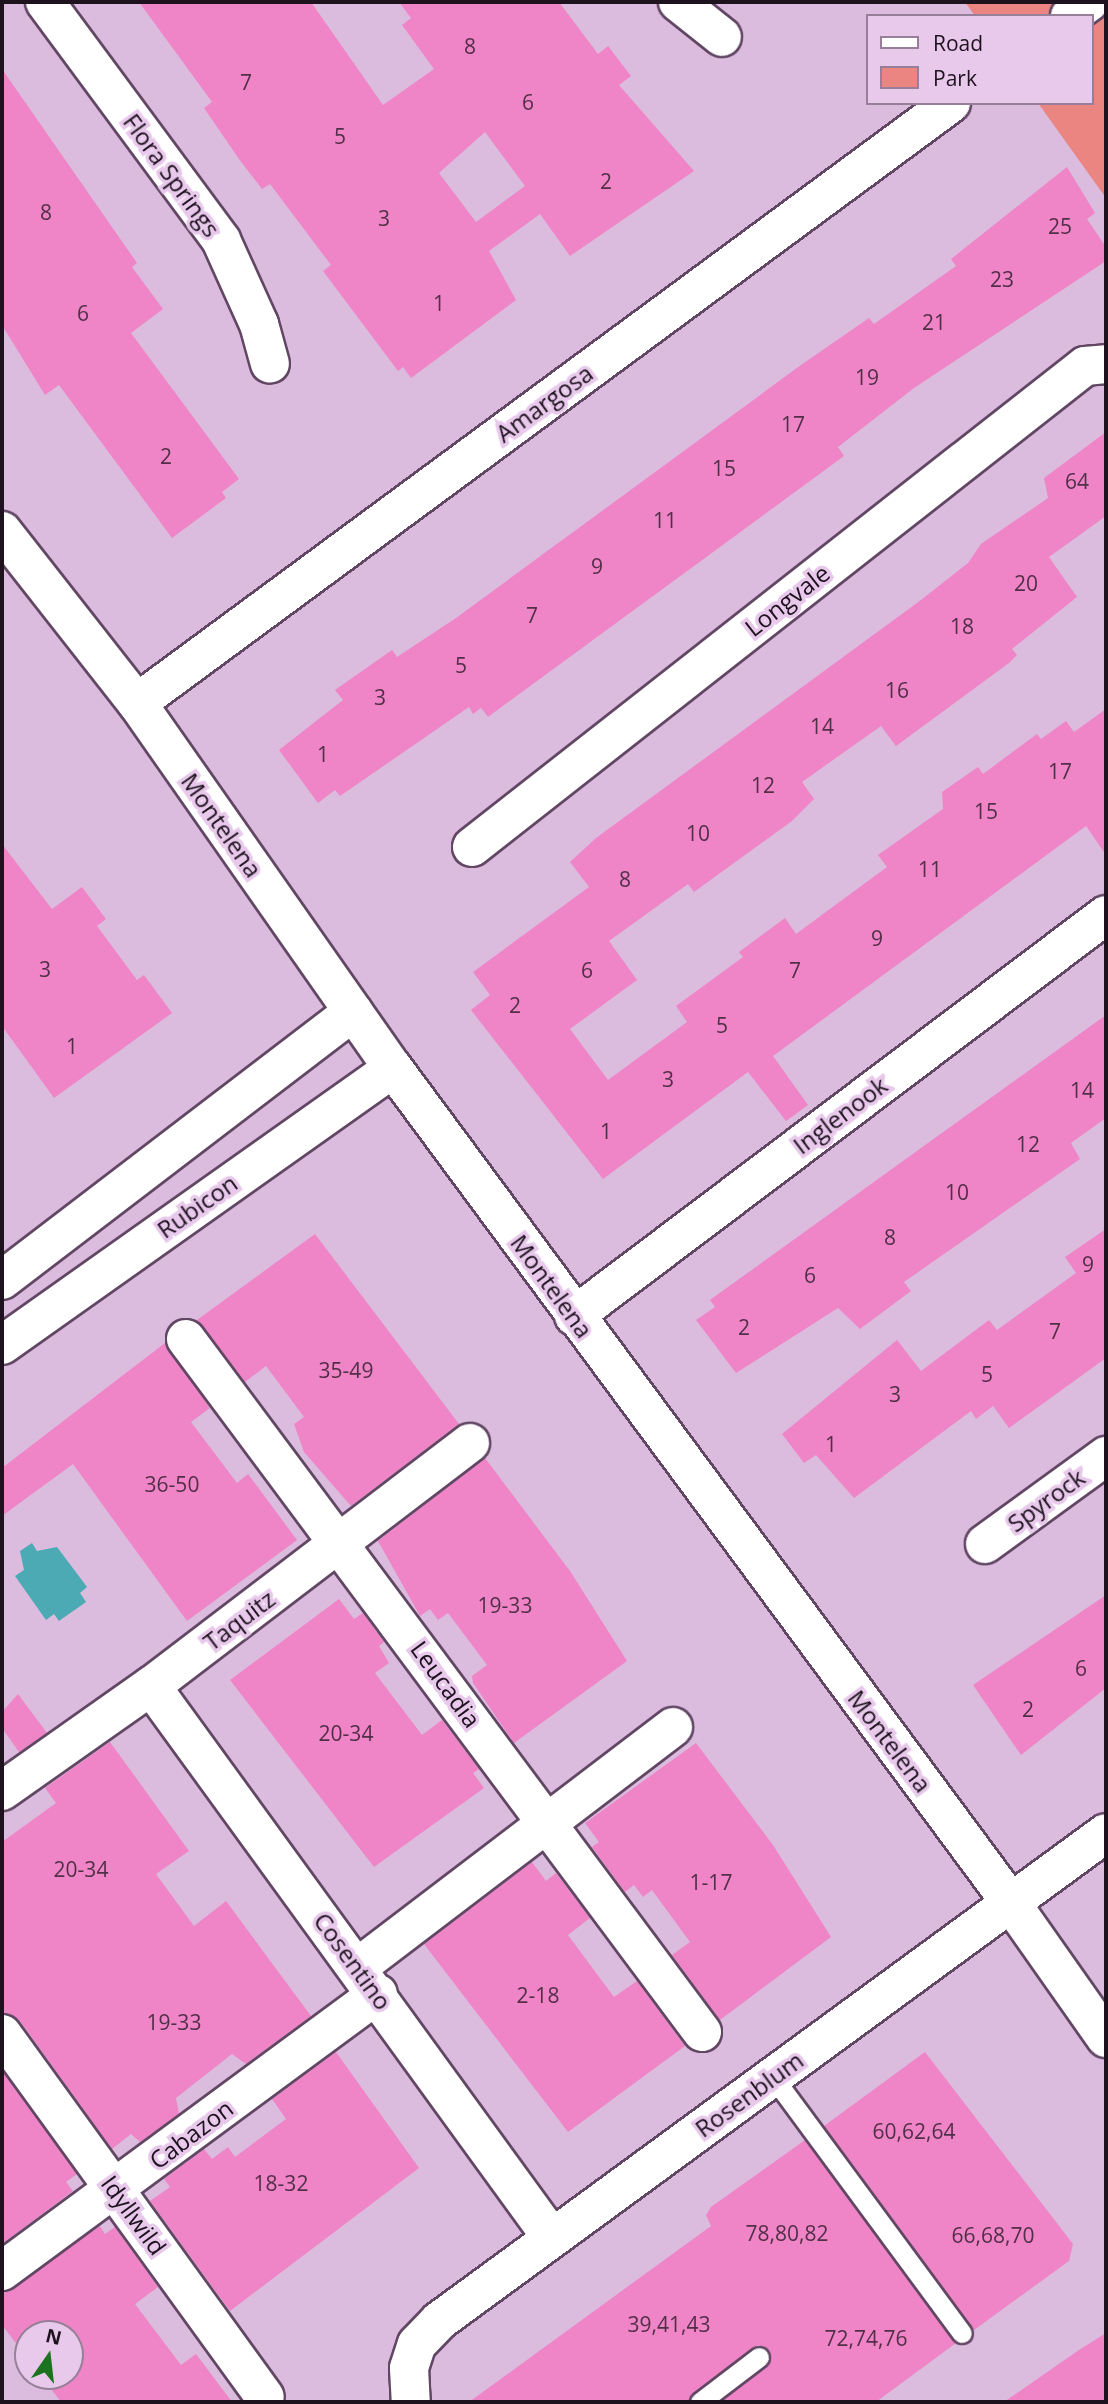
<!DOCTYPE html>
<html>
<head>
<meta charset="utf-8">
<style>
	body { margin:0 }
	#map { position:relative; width:1108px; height:2404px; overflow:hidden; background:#dbbbde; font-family:"Open Sans",sans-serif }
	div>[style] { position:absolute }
	.green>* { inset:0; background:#ea8581 }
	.water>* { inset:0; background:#4baab3 }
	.building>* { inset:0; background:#ef85c7 }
	.roads { filter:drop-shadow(2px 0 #624764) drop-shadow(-2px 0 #624764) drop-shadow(0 2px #624764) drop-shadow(0 -2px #624764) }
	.service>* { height:19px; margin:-9.5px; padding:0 9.5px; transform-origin:9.5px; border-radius:9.5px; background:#fff }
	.minor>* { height:38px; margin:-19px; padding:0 19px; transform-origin:19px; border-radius:19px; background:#fff }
	.tertiary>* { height:38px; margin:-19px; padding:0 19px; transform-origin:19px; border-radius:19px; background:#fff }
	span { translate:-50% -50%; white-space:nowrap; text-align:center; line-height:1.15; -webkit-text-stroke:7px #e8c8eb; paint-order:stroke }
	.number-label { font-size:21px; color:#522f48 }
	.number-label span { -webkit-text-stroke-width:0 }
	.street-label { font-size:24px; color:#1d121e }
	.frame { position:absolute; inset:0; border:4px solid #1d121e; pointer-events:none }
	.legend { position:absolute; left:866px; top:14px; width:228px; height:91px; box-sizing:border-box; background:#e8c8eb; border:2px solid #977f99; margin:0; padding:9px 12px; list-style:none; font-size:21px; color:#1d121e }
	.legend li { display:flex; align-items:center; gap:14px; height:35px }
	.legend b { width:35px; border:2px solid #977f99 }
	.north { position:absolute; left:14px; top:2320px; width:70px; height:70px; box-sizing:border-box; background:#e8c8eb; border:2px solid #977f99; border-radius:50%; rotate:14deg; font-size:19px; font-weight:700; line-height:28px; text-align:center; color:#1d121e }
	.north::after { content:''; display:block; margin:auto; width:24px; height:32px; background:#1b731f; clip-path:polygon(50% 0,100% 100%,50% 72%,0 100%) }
</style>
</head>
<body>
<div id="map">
	<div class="green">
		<i style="clip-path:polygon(965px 2px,1106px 2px,1106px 198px,1038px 103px,1092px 103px,1092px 16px,975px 16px)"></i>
	</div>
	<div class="water">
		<i style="clip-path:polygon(32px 1543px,37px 1551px,57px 1547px,87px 1587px,80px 1593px,86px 1602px,59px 1621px,54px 1614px,46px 1620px,15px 1576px,24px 1570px,20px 1551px)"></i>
	</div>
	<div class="building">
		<i style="clip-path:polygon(evenodd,139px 2px,311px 2px,383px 105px,434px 69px,402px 25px,411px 18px,399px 2px,559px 2px,598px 54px,608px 46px,631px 76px,619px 85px,694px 171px,570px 256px,540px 214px,489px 251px,516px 300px,411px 378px,403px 367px,398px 371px,323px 271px,331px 265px,270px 184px,262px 189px,239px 159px,204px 108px,212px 102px,139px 2px,485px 132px,525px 186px,476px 222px,439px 173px,485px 132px)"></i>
		<i style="clip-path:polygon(2px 69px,137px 263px,132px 267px,163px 309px,131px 333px,239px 479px,222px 492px,226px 498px,172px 538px,59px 385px,45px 395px,2px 325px)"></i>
		<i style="clip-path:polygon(1067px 167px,1095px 213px,1087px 219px,1106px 247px,1106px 261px,914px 388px,838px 447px,844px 456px,488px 717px,481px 708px,473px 714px,469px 707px,340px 796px,335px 790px,318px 803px,279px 750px,343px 700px,335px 690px,392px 650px,397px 657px,456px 618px,801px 365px,869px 318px,874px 324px,956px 266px,951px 259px)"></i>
		<i style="clip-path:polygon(1106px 432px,1106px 516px,1049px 557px,1077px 597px,1012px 649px,1017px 655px,1009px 663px,896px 746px,881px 726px,802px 782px,814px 799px,792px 821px,694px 892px,688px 884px,609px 941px,637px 980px,570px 1029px,608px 1080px,687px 1022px,676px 1006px,743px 957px,739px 952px,785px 918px,796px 934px,887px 867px,878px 855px,943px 809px,942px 792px,978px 767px,983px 774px,1037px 734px,1041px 739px,1066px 721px,1074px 732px,1106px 709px,1106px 855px,1086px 826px,773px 1056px,808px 1105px,786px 1121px,748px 1072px,603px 1179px,471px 1010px,490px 995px,473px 972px,589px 887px,570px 862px,596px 838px,921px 600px,968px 563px,981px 544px,1048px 498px,1044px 478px)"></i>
		<i style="clip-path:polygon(2px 844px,52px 909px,82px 887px,106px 919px,97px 926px,137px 980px,144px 975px,172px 1013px,54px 1098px,2px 1026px)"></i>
		<i style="clip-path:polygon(1106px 1015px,1106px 1118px,1071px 1143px,1080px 1159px,904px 1282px,911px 1291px,860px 1329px,838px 1308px,736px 1373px,696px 1320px,715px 1307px,710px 1300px)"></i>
		<i style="clip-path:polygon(1106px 1229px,1106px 1358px,1009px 1428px,993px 1406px,976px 1419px,971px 1411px,854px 1498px,816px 1455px,804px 1463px,782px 1434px,897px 1340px,921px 1371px,989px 1320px,997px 1330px,1076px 1273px,1065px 1257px)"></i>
		<i style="clip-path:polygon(315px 1234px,459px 1424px,351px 1506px,304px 1452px,294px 1424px,304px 1417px,266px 1366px,245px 1382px,197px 1320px)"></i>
		<i style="clip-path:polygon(165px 1343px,210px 1408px,191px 1422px,237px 1483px,248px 1474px,297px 1540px,187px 1621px,73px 1464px,2px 1516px,2px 1468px)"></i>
		<i style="clip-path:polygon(485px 1458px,570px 1571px,627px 1661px,514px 1743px,473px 1683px,472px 1676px,487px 1665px,448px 1613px,438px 1620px,430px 1609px,420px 1616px,378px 1541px)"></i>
		<i style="clip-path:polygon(1106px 1595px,1106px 1688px,1021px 1755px,973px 1685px)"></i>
		<i style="clip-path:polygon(339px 1599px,354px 1619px,363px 1613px,384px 1642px,379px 1646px,389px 1663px,375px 1673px,422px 1735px,442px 1720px,479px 1769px,473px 1773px,484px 1788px,374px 1867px,230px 1680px)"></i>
		<i style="clip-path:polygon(18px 1694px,47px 1733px,19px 1752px,2px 1728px,2px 1712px)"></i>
		<i style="clip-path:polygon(110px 1742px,189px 1851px,156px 1874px,194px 1926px,226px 1901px,311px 2016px,246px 2064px,232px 2054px,176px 2098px,179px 2114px,140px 2142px,131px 2134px,112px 2149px,20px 2021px,2px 2012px,2px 1842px,56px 1803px,45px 1788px)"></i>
		<i style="clip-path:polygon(696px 1743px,773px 1845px,831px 1937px,720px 2020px,672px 1955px,690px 1942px,652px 1890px,643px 1897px,634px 1885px,625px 1892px,592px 1847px,599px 1842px,585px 1823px)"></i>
		<i style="clip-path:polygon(532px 1862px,546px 1881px,556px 1873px,590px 1918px,568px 1935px,614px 1997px,637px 1981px,685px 2046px,568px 2132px,424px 1944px)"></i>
		<i style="clip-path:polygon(336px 2052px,419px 2168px,230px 2311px,150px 2201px,170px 2187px,164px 2179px,204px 2149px,212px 2159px,228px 2147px,235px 2157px,286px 2119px,272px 2099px)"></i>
		<i style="clip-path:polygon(925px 2052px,1073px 2244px,1069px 2261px,974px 2330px,824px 2126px)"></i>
		<i style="clip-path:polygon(2px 2071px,77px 2174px,66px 2182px,73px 2191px,2px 2244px)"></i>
		<i style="clip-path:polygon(805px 2140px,956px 2343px,876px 2402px,720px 2402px,770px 2362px,769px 2350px,758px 2345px,688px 2402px,469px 2402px,711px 2226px,706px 2215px,711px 2207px)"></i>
		<i style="clip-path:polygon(100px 2226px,105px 2234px,115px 2227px,158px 2287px,135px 2304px,181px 2365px,196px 2354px,232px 2402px,61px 2402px,41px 2376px,70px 2376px,70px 2334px,28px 2334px,28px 2359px,2px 2325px,2px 2292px)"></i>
		<i style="clip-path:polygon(1106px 2333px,1106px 2402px,1004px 2402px,1079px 2350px)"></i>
	</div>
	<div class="roads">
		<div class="service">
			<i style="left:773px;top:2077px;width:318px;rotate:53.6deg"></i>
			<i style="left:700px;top:2402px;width:74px;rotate:-37.3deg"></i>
		</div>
		<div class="minor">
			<i style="left:45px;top:2px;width:296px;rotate:53.5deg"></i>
			<i style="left:221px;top:240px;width:92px;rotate:65.7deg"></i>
			<i style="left:259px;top:324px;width:41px;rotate:74.6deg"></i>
			<i style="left:678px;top:2px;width:56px;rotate:38.5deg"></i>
			<i style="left:472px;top:847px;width:779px;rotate:-38.12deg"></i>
			<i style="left:1085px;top:366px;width:21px;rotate:-5deg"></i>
			<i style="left:574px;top:1316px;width:666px;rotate:-37.01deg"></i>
			<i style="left:186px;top:1339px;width:864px;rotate:53.33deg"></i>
			<i style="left:985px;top:1544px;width:150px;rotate:-36deg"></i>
			<i style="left:151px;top:1686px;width:682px;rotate:54deg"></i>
			<i style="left:2px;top:1791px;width:182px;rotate:-35.2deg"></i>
			<i style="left:151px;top:1686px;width:401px;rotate:-37.3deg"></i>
			<i style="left:1011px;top:1903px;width:165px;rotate:54.9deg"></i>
			<i style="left:358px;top:1967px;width:396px;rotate:-37.3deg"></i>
			<i style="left:2px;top:2034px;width:448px;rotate:54.1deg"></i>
			<i style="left:2px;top:2271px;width:467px;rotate:-36.4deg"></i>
			<i style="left:409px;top:2368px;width:34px;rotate:87deg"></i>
		</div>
		<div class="tertiary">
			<i style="left:1070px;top:16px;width:24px;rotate:-36deg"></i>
			<i style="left:2px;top:531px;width:219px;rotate:51.9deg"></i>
			<i style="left:137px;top:703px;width:446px;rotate:55deg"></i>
			<i style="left:393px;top:1068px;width:1039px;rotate:53.49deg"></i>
			<i style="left:137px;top:703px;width:1011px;rotate:-36.39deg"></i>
			<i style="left:2px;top:1280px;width:442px;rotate:-37.4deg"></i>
			<i style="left:2px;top:1345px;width:479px;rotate:-35.3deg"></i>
			<i style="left:409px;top:2368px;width:25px;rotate:-72deg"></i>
			<i style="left:417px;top:2344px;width:32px;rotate:-46deg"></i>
			<i style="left:439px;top:2321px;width:826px;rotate:-36.19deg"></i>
		</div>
	</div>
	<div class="number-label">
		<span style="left:470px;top:46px">8</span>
		<span style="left:246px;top:82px">7</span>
		<span style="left:528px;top:102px">6</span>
		<span style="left:340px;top:136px">5</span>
		<span style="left:606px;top:181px">2</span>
		<span style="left:46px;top:212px">8</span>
		<span style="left:384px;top:218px">3</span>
		<span style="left:1060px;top:226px">25</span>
		<span style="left:1002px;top:279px">23</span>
		<span style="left:439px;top:303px">1</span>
		<span style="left:83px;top:313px">6</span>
		<span style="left:934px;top:322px">21</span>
		<span style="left:867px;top:377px">19</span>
		<span style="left:793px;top:424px">17</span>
		<span style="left:166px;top:456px">2</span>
		<span style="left:724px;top:468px">15</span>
		<span style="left:1077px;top:481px">64</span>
		<span style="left:665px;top:520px">11</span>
		<span style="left:597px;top:566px">9</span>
		<span style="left:1026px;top:583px">20</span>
		<span style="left:532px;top:615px">7</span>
		<span style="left:962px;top:626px">18</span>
		<span style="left:461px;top:665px">5</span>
		<span style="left:897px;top:690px">16</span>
		<span style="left:380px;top:697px">3</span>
		<span style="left:822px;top:726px">14</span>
		<span style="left:323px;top:754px">1</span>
		<span style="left:1060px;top:771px">17</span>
		<span style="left:763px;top:785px">12</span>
		<span style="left:986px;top:811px">15</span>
		<span style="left:698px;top:833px">10</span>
		<span style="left:930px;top:869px">11</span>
		<span style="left:625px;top:879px">8</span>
		<span style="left:877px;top:938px">9</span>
		<span style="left:45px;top:969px">3</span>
		<span style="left:587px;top:970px">6</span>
		<span style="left:795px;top:970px">7</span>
		<span style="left:515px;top:1005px">2</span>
		<span style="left:722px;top:1025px">5</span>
		<span style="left:72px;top:1046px">1</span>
		<span style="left:668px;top:1079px">3</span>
		<span style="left:1082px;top:1090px">14</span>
		<span style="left:606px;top:1131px">1</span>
		<span style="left:1028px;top:1144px">12</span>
		<span style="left:957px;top:1192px">10</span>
		<span style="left:890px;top:1237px">8</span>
		<span style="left:1088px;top:1264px">9</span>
		<span style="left:810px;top:1275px">6</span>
		<span style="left:744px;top:1327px">2</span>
		<span style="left:1055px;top:1331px">7</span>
		<span style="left:346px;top:1370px">35-49</span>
		<span style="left:987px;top:1374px">5</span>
		<span style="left:895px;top:1394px">3</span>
		<span style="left:831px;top:1444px">1</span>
		<span style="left:172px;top:1484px">36-50</span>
		<span style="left:505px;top:1605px">19-33</span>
		<span style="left:1081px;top:1668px">6</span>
		<span style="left:1028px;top:1709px">2</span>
		<span style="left:346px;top:1733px">20-34</span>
		<span style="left:81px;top:1869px">20-34</span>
		<span style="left:711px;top:1882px">1-17</span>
		<span style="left:538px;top:1995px">2-18</span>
		<span style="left:174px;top:2022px">19-33</span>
		<span style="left:914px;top:2131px">60,62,64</span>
		<span style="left:281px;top:2183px">18-32</span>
		<span style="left:787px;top:2233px">78,80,82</span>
		<span style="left:993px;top:2235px">66,68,70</span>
		<span style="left:669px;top:2324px">39,41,43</span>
		<span style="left:866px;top:2338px">72,74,76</span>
	</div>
	<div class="street-label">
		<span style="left:172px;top:175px;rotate:54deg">Flora Springs</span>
		<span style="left:544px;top:403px;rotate:-36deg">Amargosa</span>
		<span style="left:787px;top:600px;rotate:-38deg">Longvale</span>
		<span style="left:222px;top:825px;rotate:55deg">Montelena</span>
		<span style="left:840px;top:1115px;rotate:-37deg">Inglenook</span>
		<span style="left:197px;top:1206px;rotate:-35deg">Rubicon</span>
		<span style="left:552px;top:1286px;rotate:54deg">Montelena</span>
		<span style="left:1046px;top:1500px;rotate:-36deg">Spyrock</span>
		<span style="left:239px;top:1620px;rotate:-37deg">Taquitz</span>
		<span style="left:446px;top:1684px;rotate:54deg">Leucadia</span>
		<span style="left:890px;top:1741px;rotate:53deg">Montelena</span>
		<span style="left:353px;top:1961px;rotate:54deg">Cosentino</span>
		<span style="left:749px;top:2094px;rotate:-36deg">Rosenblum</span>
		<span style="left:191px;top:2134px;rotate:-37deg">Cabazon</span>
		<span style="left:134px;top:2215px;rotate:54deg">Idyllwild</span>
	</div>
	<div class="frame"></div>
	<ul class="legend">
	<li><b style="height:9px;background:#fff"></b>Road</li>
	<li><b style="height:19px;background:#ea8581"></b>Park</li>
	</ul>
	<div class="north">N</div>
</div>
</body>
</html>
